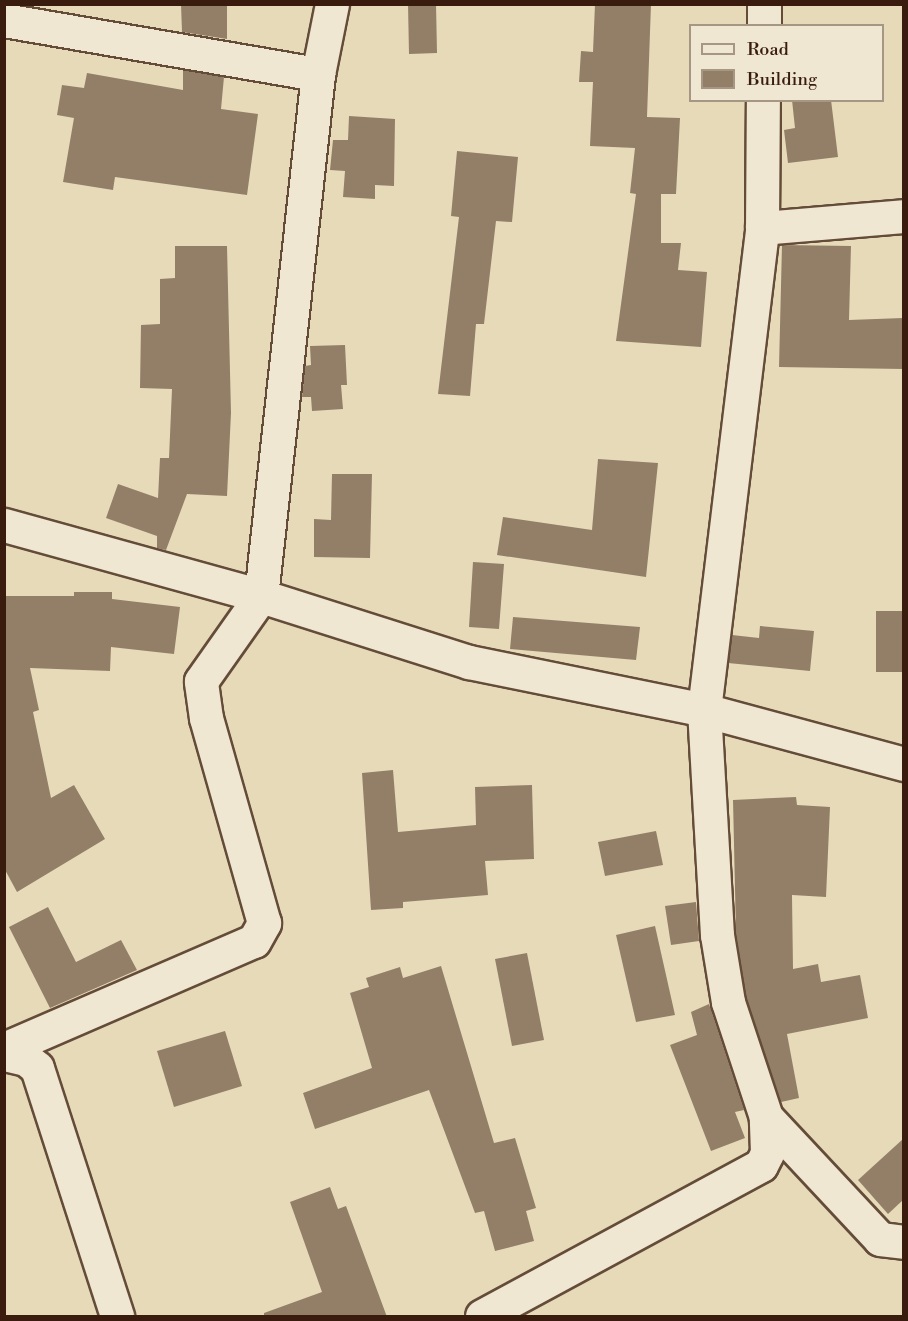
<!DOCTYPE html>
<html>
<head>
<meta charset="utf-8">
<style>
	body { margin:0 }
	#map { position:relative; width:908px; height:1321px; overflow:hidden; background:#e7dab9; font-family:"Libre Bodoni",serif }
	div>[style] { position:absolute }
	.building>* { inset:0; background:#937f67 }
	.roads { filter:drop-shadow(2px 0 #644c39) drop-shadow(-2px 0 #644c39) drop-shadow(0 2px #644c39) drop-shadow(0 -2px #644c39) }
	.street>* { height:33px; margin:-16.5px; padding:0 16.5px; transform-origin:16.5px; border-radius:16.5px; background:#efe7d2 }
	span { translate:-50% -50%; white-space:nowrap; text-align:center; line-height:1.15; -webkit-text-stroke:4.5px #efe7d2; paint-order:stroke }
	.frame { position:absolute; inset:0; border:6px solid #391c0e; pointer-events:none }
	.legend { position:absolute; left:689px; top:24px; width:195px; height:78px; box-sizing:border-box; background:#efe7d2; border:2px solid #a69684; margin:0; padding:8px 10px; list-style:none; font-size:18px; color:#391c0e }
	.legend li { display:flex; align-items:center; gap:12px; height:30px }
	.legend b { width:30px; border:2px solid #a69684 }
</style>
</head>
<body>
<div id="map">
	<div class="building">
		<i style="clip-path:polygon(181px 4px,227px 4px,227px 39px,182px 32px)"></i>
		<i style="clip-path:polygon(408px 4px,436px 4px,437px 53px,409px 54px)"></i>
		<i style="clip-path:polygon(595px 4px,651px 4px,647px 117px,680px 118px,676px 194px,661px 194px,661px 243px,681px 243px,678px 270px,707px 272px,701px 347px,616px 341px,636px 194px,630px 193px,635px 148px,590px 146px,593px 82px,579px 82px,581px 51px,593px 52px)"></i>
		<i style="clip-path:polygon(183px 70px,224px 77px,221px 109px,258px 114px,247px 195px,115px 177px,113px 190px,63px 182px,74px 118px,57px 115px,62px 85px,84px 88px,87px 73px,183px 90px)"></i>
		<i style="clip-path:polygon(792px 100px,831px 100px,838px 157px,788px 163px,784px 130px,795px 128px)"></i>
		<i style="clip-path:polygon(349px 116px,395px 119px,394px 186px,375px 185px,375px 199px,343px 197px,345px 171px,330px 170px,333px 140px,348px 140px)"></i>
		<i style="clip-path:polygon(457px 151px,518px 157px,512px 222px,496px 221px,484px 324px,476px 324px,470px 396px,438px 394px,459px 217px,451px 216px)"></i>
		<i style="clip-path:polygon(782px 245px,851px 246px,849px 320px,903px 318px,903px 369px,779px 367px)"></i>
		<i style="clip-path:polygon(175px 246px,227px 246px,231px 413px,227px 496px,187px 494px,166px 550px,157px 548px,157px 536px,106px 518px,118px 484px,158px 498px,160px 458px,169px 458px,172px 389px,140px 388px,141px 325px,160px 324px,160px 279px,175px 278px)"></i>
		<i style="clip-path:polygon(345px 345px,347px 385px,341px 385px,343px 409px,312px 411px,311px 397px,302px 397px,305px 366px,311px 365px,310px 346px)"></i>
		<i style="clip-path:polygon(598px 459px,658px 463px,646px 577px,497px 555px,503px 517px,592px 530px)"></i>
		<i style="clip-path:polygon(332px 474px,372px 474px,370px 558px,314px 557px,314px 519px,331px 520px)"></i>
		<i style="clip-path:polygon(473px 562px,504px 564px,499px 629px,469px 627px)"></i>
		<i style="clip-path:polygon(74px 592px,112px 592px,112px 599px,180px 607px,174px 654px,111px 647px,110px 671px,30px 668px,39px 710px,33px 712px,51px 798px,74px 785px,105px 839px,17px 892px,4px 868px,4px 596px,74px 596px)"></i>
		<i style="clip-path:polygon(876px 611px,903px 611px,903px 672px,876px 672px)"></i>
		<i style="clip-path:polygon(513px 617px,640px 627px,636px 660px,510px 649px)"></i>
		<i style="clip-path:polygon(760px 626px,814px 631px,810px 671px,728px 663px,732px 635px,759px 638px)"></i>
		<i style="clip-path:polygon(393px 770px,398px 832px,476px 825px,475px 787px,532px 785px,534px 859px,485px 861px,488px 895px,403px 902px,403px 908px,371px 910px,362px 773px)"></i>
		<i style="clip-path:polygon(796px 797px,797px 805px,830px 807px,826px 897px,792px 895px,793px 969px,818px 964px,821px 982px,860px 975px,868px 1018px,787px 1034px,799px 1098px,781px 1102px,746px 998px,736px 933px,733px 800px)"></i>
		<i style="clip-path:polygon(656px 831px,663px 865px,605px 876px,598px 842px)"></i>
		<i style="clip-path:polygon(696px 902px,699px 941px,671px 945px,665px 906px)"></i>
		<i style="clip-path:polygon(48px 907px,76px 962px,121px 940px,137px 970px,50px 1008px,9px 927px)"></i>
		<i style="clip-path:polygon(655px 926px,675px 1015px,636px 1022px,616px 935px)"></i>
		<i style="clip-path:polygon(527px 953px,544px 1040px,512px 1046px,495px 959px)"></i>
		<i style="clip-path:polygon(441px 966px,494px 1143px,515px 1138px,536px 1208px,526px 1211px,534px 1241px,495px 1251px,484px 1211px,475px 1213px,429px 1090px,315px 1129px,303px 1093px,372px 1068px,350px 993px,369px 987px,366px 978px,400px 967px,403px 978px)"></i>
		<i style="clip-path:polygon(709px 1004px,744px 1110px,735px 1112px,745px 1138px,711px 1151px,670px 1045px,697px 1035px,691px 1012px)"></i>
		<i style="clip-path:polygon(225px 1031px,242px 1086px,174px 1107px,157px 1051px)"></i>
		<i style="clip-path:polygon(903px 1139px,903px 1200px,888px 1214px,858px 1180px)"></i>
		<i style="clip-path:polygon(330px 1187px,338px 1209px,346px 1206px,387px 1317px,264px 1317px,264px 1313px,322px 1292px,290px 1202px)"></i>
	</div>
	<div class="roads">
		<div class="street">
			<i style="left:4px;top:20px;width:319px;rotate:9.8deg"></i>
			<i style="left:764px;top:26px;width:22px;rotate:-90deg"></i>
			<i style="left:762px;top:228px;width:143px;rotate:-4.8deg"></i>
			<i style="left:4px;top:525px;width:267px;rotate:15.4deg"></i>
			<i style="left:261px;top:596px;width:218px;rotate:17.6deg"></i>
			<i style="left:469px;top:662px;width:240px;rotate:11.5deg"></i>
			<i style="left:704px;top:710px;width:207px;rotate:15.1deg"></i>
			<i style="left:4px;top:1049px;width:272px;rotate:-23.4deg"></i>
			<i style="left:254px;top:941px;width:21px;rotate:-61deg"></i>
			<i style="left:264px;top:923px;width:213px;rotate:-105.8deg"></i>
			<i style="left:206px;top:718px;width:37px;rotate:-98deg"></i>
			<i style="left:201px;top:681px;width:104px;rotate:-54.8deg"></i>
			<i style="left:261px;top:596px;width:525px;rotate:-83.77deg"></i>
			<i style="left:318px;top:74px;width:71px;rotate:-78.7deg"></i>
			<i style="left:4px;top:1054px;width:23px;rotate:13deg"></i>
			<i style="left:26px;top:1059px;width:14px;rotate:39deg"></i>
			<i style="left:37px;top:1068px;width:261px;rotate:72.1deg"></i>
			<i style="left:766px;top:1117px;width:167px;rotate:46.9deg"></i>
			<i style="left:880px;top:1239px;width:24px;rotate:7deg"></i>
			<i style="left:482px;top:1316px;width:317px;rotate:-28.4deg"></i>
			<i style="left:761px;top:1165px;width:13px;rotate:-63deg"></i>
			<i style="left:767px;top:1153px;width:36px;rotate:-92deg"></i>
			<i style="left:766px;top:1117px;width:121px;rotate:-108.3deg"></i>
			<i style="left:728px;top:1002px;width:68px;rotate:-99.3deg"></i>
			<i style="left:717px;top:935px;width:225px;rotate:-93.3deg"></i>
			<i style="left:704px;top:710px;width:485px;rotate:-83.1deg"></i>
			<i style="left:762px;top:228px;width:128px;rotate:-89.6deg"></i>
		</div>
	</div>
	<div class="frame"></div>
	<ul class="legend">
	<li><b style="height:8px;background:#efe7d2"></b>Road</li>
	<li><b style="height:16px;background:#937f67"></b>Building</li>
	</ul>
</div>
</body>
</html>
